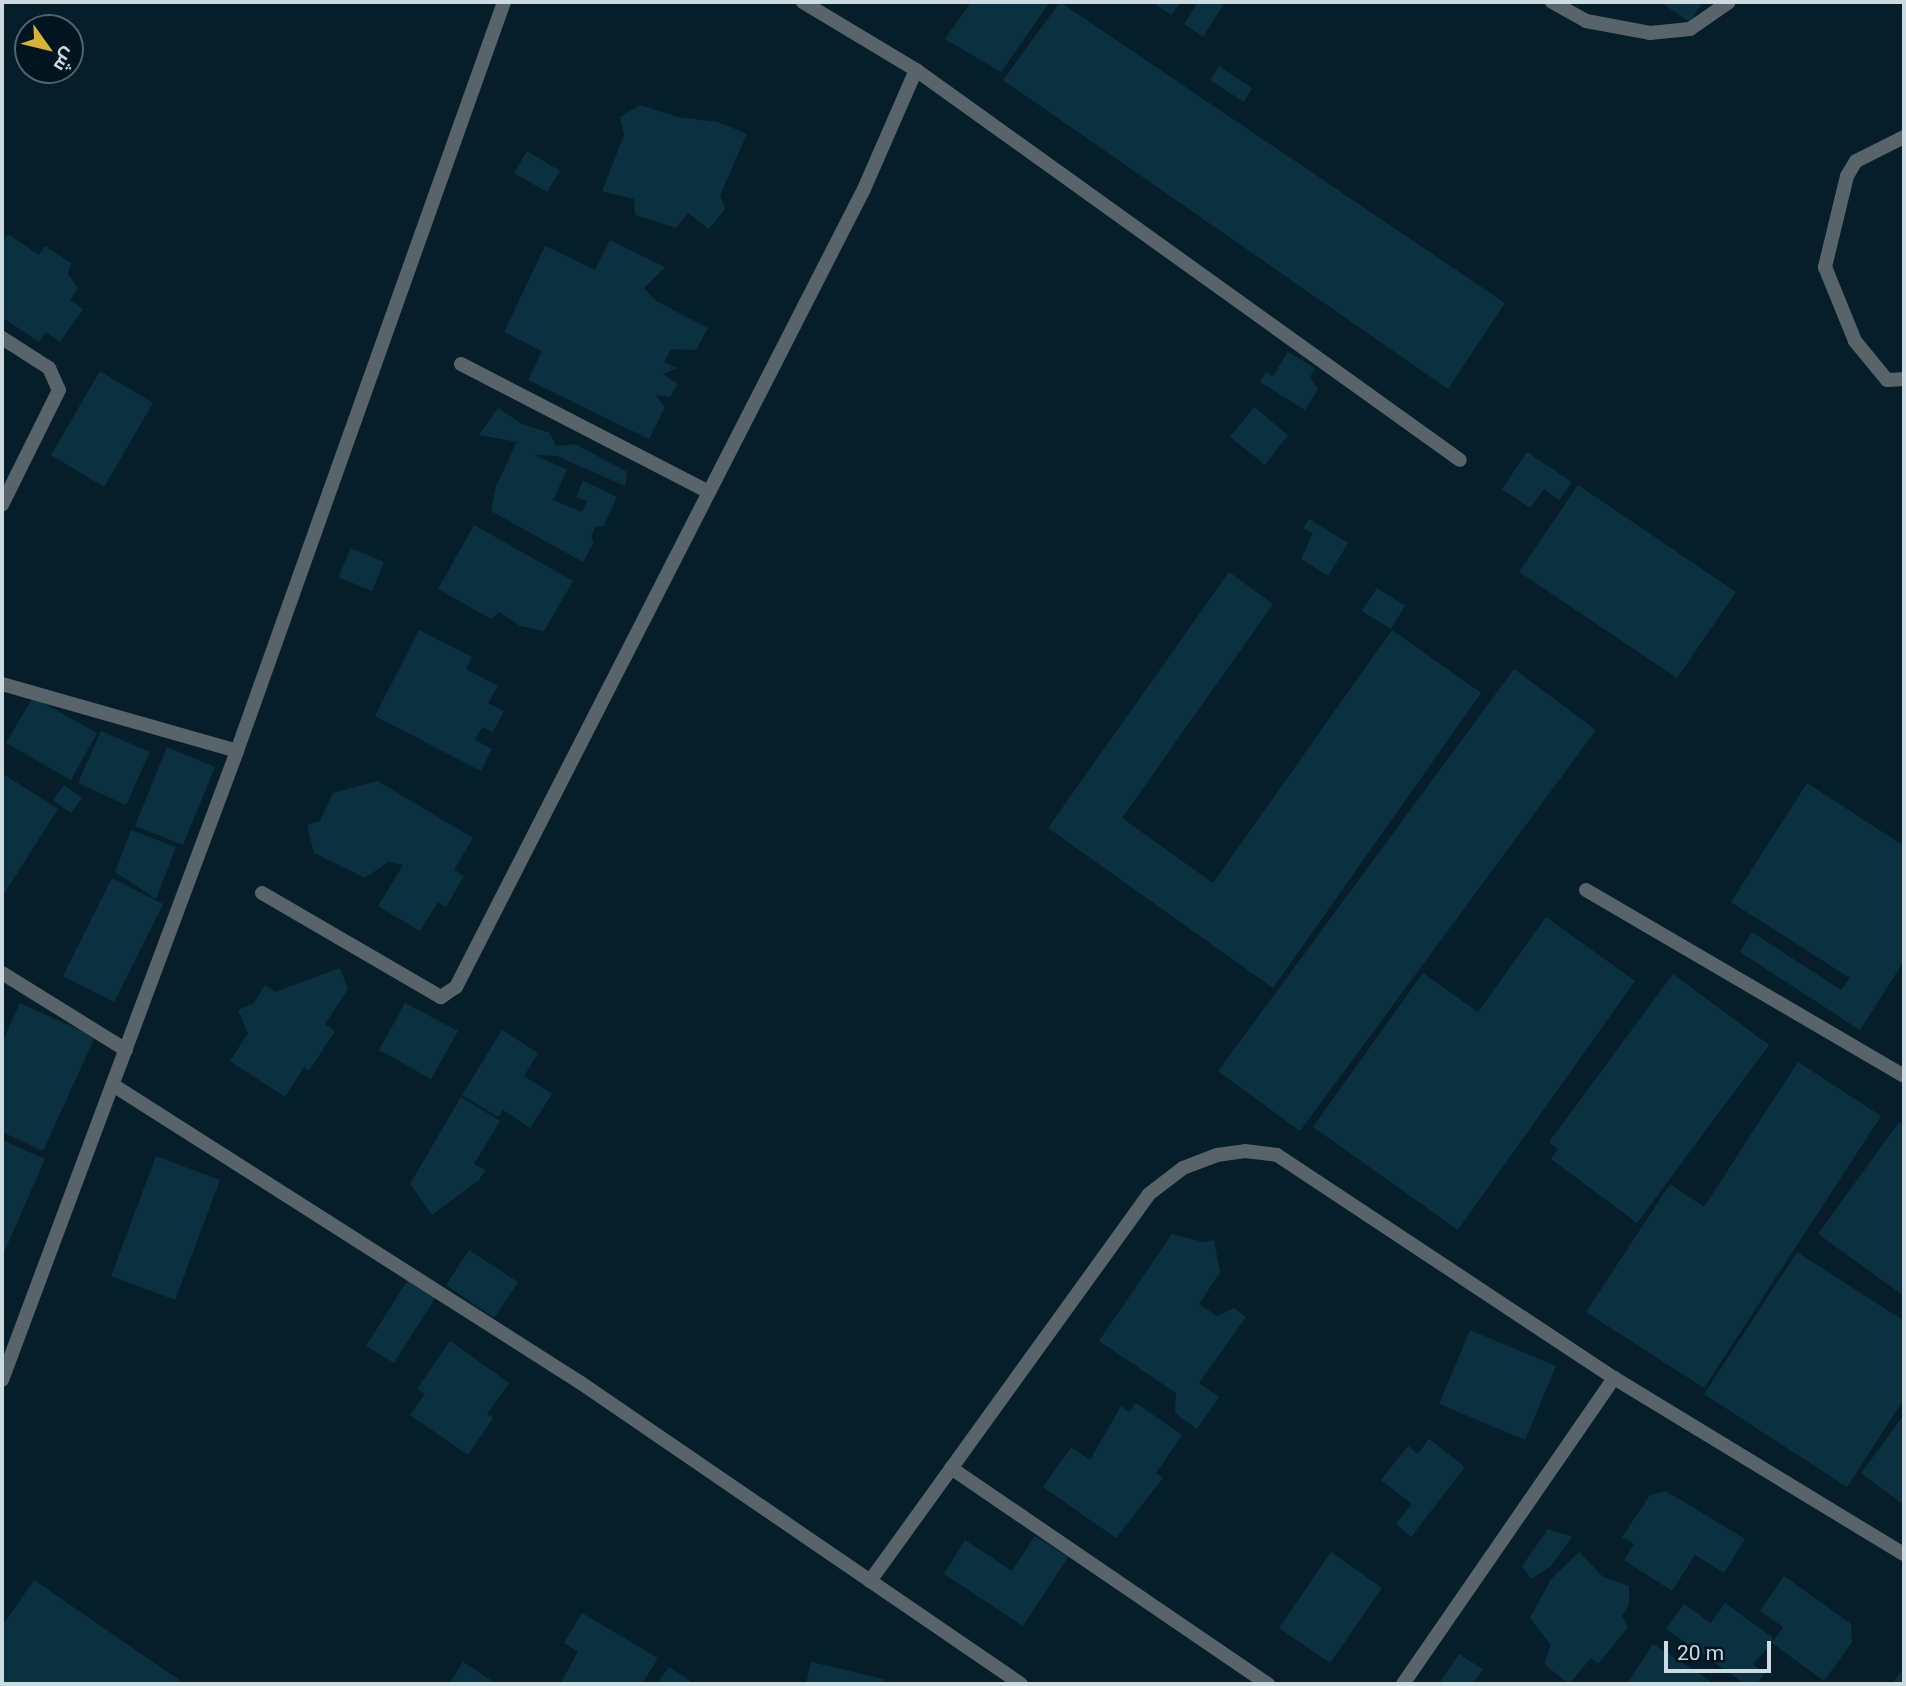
<!DOCTYPE html>
<html>
<head>
<meta charset="utf-8">
<style>
	body { margin:0 }
	#map { position:relative; width:1906px; height:1686px; overflow:hidden; background:#051e29; font-family:Roboto,Cairo,sans-serif }
	div>[style] { position:absolute }
	.building>* { inset:0; background:#0b3141 }
	.lane>* { height:14px; margin:-7px; padding:0 7px; transform-origin:7px; border-radius:7px; background:#59646a }
	.street>* { height:14px; margin:-7px; padding:0 7px; transform-origin:7px; border-radius:7px; background:#59646a }
	span { translate:-50% -50%; white-space:nowrap; text-align:center; line-height:1.15; -webkit-text-stroke:7px #00151f; paint-order:stroke }
	.frame { position:absolute; inset:0; border:4px solid #ccdae2; pointer-events:none }
	.north { position:absolute; left:14px; top:14px; width:70px; height:70px; box-sizing:border-box; background:#00151f; border:2px solid #52646d; border-radius:50%; rotate:124deg; font-size:19px; font-weight:700; line-height:28px; text-align:center; color:#ccdae2 }
	.north::after { content:''; display:block; margin:auto; width:24px; height:32px; background:#d7b434; clip-path:polygon(50% 0,100% 100%,50% 72%,0 100%) }
	.scale { position:absolute; left:1664px; top:1641px; width:107px; height:32px; box-sizing:border-box; border:4px solid #ccdae2; border-top:0; padding-left:9px; font-size:21px; line-height:24px; white-space:nowrap; color:#ccdae2; -webkit-text-stroke:5px #00151f; paint-order:stroke }
</style>
</head>
<body>
<div id="map">
	<div class="building">
		<i style="clip-path:polygon(971px 2px,1050px 2px,1001px 72px,945px 39px)"></i>
		<i style="clip-path:polygon(1060px 2px,1505px 303px,1448px 389px,1003px 80px)"></i>
		<i style="clip-path:polygon(1152px 2px,1181px 2px,1171px 15px)"></i>
		<i style="clip-path:polygon(1198px 2px,1225px 2px,1203px 37px,1184px 24px)"></i>
		<i style="clip-path:polygon(1660px 2px,1703px 2px,1690px 22px)"></i>
		<i style="clip-path:polygon(1219px 66px,1252px 88px,1244px 102px,1210px 80px)"></i>
		<i style="clip-path:polygon(640px 105px,678px 117px,718px 122px,747px 134px,720px 195px,725px 209px,709px 229px,688px 213px,676px 228px,635px 215px,634px 199px,602px 191px,624px 135px,620px 117px)"></i>
		<i style="clip-path:polygon(527px 151px,560px 171px,547px 192px,514px 173px)"></i>
		<i style="clip-path:polygon(8px 234px,39px 255px,45px 246px,71px 263px,68px 274px,78px 288px,70px 300px,83px 309px,60px 342px,46px 332px,39px 342px,2px 317px,2px 243px)"></i>
		<i style="clip-path:polygon(610px 240px,665px 267px,644px 288px,656px 301px,708px 328px,696px 350px,671px 349px,664px 362px,677px 368px,663px 374px,678px 384px,670px 397px,656px 395px,665px 407px,649px 439px,528px 380px,542px 351px,504px 332px,545px 246px,595px 270px)"></i>
		<i style="clip-path:polygon(1288px 352px,1315px 368px,1310px 377px,1318px 389px,1305px 410px,1260px 382px,1266px 372px,1273px 376px)"></i>
		<i style="clip-path:polygon(100px 371px,153px 403px,104px 487px,51px 455px)"></i>
		<i style="clip-path:polygon(1254px 407px,1288px 435px,1265px 465px,1230px 437px)"></i>
		<i style="clip-path:polygon(498px 408px,522px 424px,550px 433px,556px 446px,575px 444px,627px 472px,625px 486px,557px 456px,534px 455px,567px 470px,553px 500px,582px 512px,587px 501px,576px 497px,583px 481px,617px 497px,603px 527px,596px 526px,591px 537px,594px 542px,583px 562px,491px 511px,496px 486px,517px 442px,479px 435px)"></i>
		<i style="clip-path:polygon(1527px 452px,1572px 482px,1559px 500px,1544px 489px,1530px 508px,1502px 489px)"></i>
		<i style="clip-path:polygon(1578px 485px,1736px 592px,1677px 678px,1519px 572px)"></i>
		<i style="clip-path:polygon(1309px 519px,1348px 543px,1328px 576px,1301px 559px,1313px 533px,1303px 528px)"></i>
		<i style="clip-path:polygon(474px 525px,573px 581px,544px 631px,520px 626px,499px 612px,491px 619px,438px 589px)"></i>
		<i style="clip-path:polygon(351px 548px,384px 562px,372px 591px,338px 577px)"></i>
		<i style="clip-path:polygon(1229px 572px,1273px 604px,1122px 818px,1213px 883px,1392px 630px,1481px 693px,1273px 988px,1048px 828px)"></i>
		<i style="clip-path:polygon(1377px 588px,1405px 606px,1391px 629px,1362px 611px)"></i>
		<i style="clip-path:polygon(419px 630px,472px 657px,466px 669px,498px 686px,488px 703px,504px 711px,493px 732px,482px 727px,475px 740px,492px 749px,481px 771px,375px 716px)"></i>
		<i style="clip-path:polygon(1514px 669px,1596px 730px,1300px 1131px,1218px 1071px)"></i>
		<i style="clip-path:polygon(33px 697px,97px 733px,71px 780px,6px 743px)"></i>
		<i style="clip-path:polygon(101px 731px,150px 752px,126px 805px,78px 783px)"></i>
		<i style="clip-path:polygon(167px 747px,215px 767px,183px 845px,135px 826px)"></i>
		<i style="clip-path:polygon(5px 775px,58px 809px,2px 897px,2px 781px)"></i>
		<i style="clip-path:polygon(378px 781px,473px 838px,454px 870px,464px 876px,446px 907px,438px 902px,420px 931px,378px 906px,403px 865px,388px 862px,365px 878px,314px 853px,307px 825px,320px 821px,333px 793px)"></i>
		<i style="clip-path:polygon(1807px 783px,1904px 846px,1904px 961px,1860px 1030px,1740px 952px,1752px 932px,1841px 990px,1850px 978px,1731px 902px)"></i>
		<i style="clip-path:polygon(64px 785px,82px 798px,71px 813px,53px 800px)"></i>
		<i style="clip-path:polygon(131px 830px,176px 847px,156px 899px,115px 872px)"></i>
		<i style="clip-path:polygon(112px 878px,163px 904px,114px 1002px,63px 976px)"></i>
		<i style="clip-path:polygon(1546px 917px,1635px 981px,1458px 1230px,1313px 1127px,1423px 973px,1478px 1012px)"></i>
		<i style="clip-path:polygon(340px 968px,348px 989px,325px 1024px,335px 1031px,309px 1071px,304px 1067px,285px 1097px,230px 1061px,248px 1033px,238px 1010px,254px 1003px,265px 985px,275px 992px)"></i>
		<i style="clip-path:polygon(1673px 974px,1769px 1045px,1637px 1223px,1551px 1159px,1558px 1149px,1549px 1142px)"></i>
		<i style="clip-path:polygon(20px 1003px,95px 1037px,43px 1151px,2px 1132px,2px 1042px)"></i>
		<i style="clip-path:polygon(405px 1003px,458px 1031px,431px 1079px,379px 1050px)"></i>
		<i style="clip-path:polygon(502px 1030px,538px 1053px,524px 1076px,552px 1094px,530px 1128px,503px 1110px,498px 1117px,462px 1095px)"></i>
		<i style="clip-path:polygon(1798px 1062px,1881px 1116px,1704px 1388px,1586px 1312px,1670px 1184px,1704px 1207px)"></i>
		<i style="clip-path:polygon(461px 1097px,500px 1121px,474px 1164px,485px 1170px,479px 1180px,432px 1215px,410px 1184px)"></i>
		<i style="clip-path:polygon(1899px 1122px,1904px 1125px,1904px 1296px,1818px 1234px)"></i>
		<i style="clip-path:polygon(2px 1140px,45px 1159px,2px 1257px)"></i>
		<i style="clip-path:polygon(156px 1156px,220px 1180px,175px 1300px,111px 1276px)"></i>
		<i style="clip-path:polygon(1172px 1234px,1203px 1242px,1214px 1240px,1220px 1272px,1199px 1304px,1217px 1316px,1234px 1308px,1246px 1317px,1199px 1383px,1219px 1397px,1197px 1429px,1175px 1413px,1176px 1393px,1099px 1341px)"></i>
		<i style="clip-path:polygon(469px 1250px,518px 1282px,494px 1318px,446px 1285px)"></i>
		<i style="clip-path:polygon(1797px 1252px,1904px 1321px,1904px 1399px,1847px 1487px,1704px 1394px)"></i>
		<i style="clip-path:polygon(409px 1278px,437px 1295px,394px 1363px,366px 1346px)"></i>
		<i style="clip-path:polygon(1470px 1330px,1556px 1366px,1525px 1440px,1439px 1404px)"></i>
		<i style="clip-path:polygon(450px 1341px,509px 1383px,487px 1414px,493px 1418px,468px 1455px,410px 1415px,425px 1394px,417px 1389px)"></i>
		<i style="clip-path:polygon(1136px 1403px,1182px 1435px,1156px 1473px,1163px 1478px,1116px 1538px,1043px 1487px,1071px 1447px,1090px 1460px,1121px 1406px,1129px 1412px)"></i>
		<i style="clip-path:polygon(1904px 1415px,1904px 1505px,1861px 1473px)"></i>
		<i style="clip-path:polygon(1429px 1439px,1465px 1467px,1411px 1537px,1396px 1524px,1412px 1504px,1381px 1480px,1408px 1446px,1418px 1454px)"></i>
		<i style="clip-path:polygon(1666px 1491px,1745px 1539px,1724px 1573px,1695px 1555px,1672px 1591px,1624px 1560px,1634px 1544px,1622px 1537px,1650px 1495px)"></i>
		<i style="clip-path:polygon(1548px 1529px,1572px 1537px,1551px 1566px,1531px 1579px,1522px 1566px)"></i>
		<i style="clip-path:polygon(1035px 1536px,1068px 1557px,1023px 1626px,944px 1574px,965px 1540px,1012px 1571px)"></i>
		<i style="clip-path:polygon(1331px 1552px,1382px 1588px,1330px 1663px,1279px 1628px)"></i>
		<i style="clip-path:polygon(1579px 1552px,1603px 1577px,1629px 1586px,1629px 1605px,1622px 1616px,1628px 1627px,1598px 1664px,1591px 1658px,1569px 1684px,1544px 1664px,1551px 1645px,1530px 1618px,1551px 1579px)"></i>
		<i style="clip-path:polygon(1784px 1576px,1851px 1624px,1852px 1642px,1824px 1681px,1772px 1643px,1753px 1664px,1765px 1673px,1757px 1684px,1745px 1684px,1666px 1629px,1684px 1604px,1711px 1623px,1725px 1603px,1772px 1637px,1772px 1643px,1783px 1627px,1760px 1611px)"></i>
		<i style="clip-path:polygon(34px 1580px,185px 1684px,2px 1684px,2px 1626px)"></i>
		<i style="clip-path:polygon(582px 1613px,658px 1658px,642px 1684px,560px 1684px,578px 1652px,564px 1643px)"></i>
		<i style="clip-path:polygon(1653px 1644px,1715px 1684px,1627px 1684px)"></i>
		<i style="clip-path:polygon(1459px 1654px,1483px 1669px,1473px 1684px,1439px 1684px)"></i>
		<i style="clip-path:polygon(463px 1662px,494px 1682px,492px 1684px,449px 1684px)"></i>
		<i style="clip-path:polygon(811px 1662px,884px 1679px,883px 1684px,806px 1684px)"></i>
		<i style="clip-path:polygon(669px 1667px,691px 1681px,689px 1684px,657px 1684px)"></i>
		<i style="clip-path:polygon(1904px 1667px,1904px 1684px,1892px 1684px)"></i>
	</div>
	<div class="lane">
		<i style="left:1552px;top:2px;width:39px;rotate:29deg"></i>
		<i style="left:1586px;top:21px;width:65px;rotate:10.6deg"></i>
		<i style="left:1650px;top:33px;width:40px;rotate:-5.7deg"></i>
		<i style="left:1690px;top:29px;width:47px;rotate:-34.7deg"></i>
		<i style="left:916px;top:70px;width:669px;rotate:35.64deg"></i>
		<i style="left:1904px;top:137px;width:54px;rotate:153.4deg"></i>
		<i style="left:1856px;top:161px;width:17px;rotate:121deg"></i>
		<i style="left:1847px;top:176px;width:94px;rotate:103.6deg"></i>
		<i style="left:1825px;top:267px;width:80px;rotate:67.9deg"></i>
		<i style="left:1855px;top:341px;width:50px;rotate:50.6deg"></i>
		<i style="left:1887px;top:380px;width:17px;rotate:-3deg"></i>
		<i style="left:1586px;top:890px;width:368px;rotate:30.3deg"></i>
	</div>
	<div class="street">
		<i style="left:2px;top:338px;width:56px;rotate:32.6deg"></i>
		<i style="left:49px;top:368px;width:24px;rotate:66deg"></i>
		<i style="left:59px;top:390px;width:128px;rotate:116.4deg"></i>
		<i style="left:461px;top:364px;width:279px;rotate:27.3deg"></i>
		<i style="left:2px;top:684px;width:244px;rotate:15.9deg"></i>
		<i style="left:262px;top:893px;width:207px;rotate:30.2deg"></i>
		<i style="left:441px;top:997px;width:18px;rotate:-34deg"></i>
		<i style="left:456px;top:987px;width:896px;rotate:-62.92deg"></i>
		<i style="left:864px;top:189px;width:130px;rotate:-66.4deg"></i>
		<i style="left:916px;top:70px;width:132px;rotate:-149deg"></i>
		<i style="left:2px;top:973px;width:146px;rotate:31.8deg"></i>
		<i style="left:113px;top:1085px;width:555px;rotate:32.49deg"></i>
		<i style="left:581px;top:1383px;width:533px;rotate:34.38deg"></i>
		<i style="left:2px;top:1380px;width:671px;rotate:-69.51deg"></i>
		<i style="left:237px;top:751px;width:795px;rotate:-70.38deg"></i>
		<i style="left:951px;top:1468px;width:384px;rotate:34.3deg"></i>
		<i style="left:870px;top:1581px;width:477px;rotate:-54.2deg"></i>
		<i style="left:1149px;top:1194px;width:43px;rotate:-37.4deg"></i>
		<i style="left:1183px;top:1168px;width:36px;rotate:-21deg"></i>
		<i style="left:1217px;top:1155px;width:28px;rotate:-8deg"></i>
		<i style="left:1245px;top:1151px;width:32px;rotate:7deg"></i>
		<i style="left:1277px;top:1155px;width:404px;rotate:33.5deg"></i>
		<i style="left:1614px;top:1378px;width:339px;rotate:31.3deg"></i>
		<i style="left:1403px;top:1684px;width:372px;rotate:-55.4deg"></i>
	</div>
	<div class="frame"></div>
	<div class="north">ش</div>
	<div class="scale">20 m</div>
</div>
</body>
</html>
